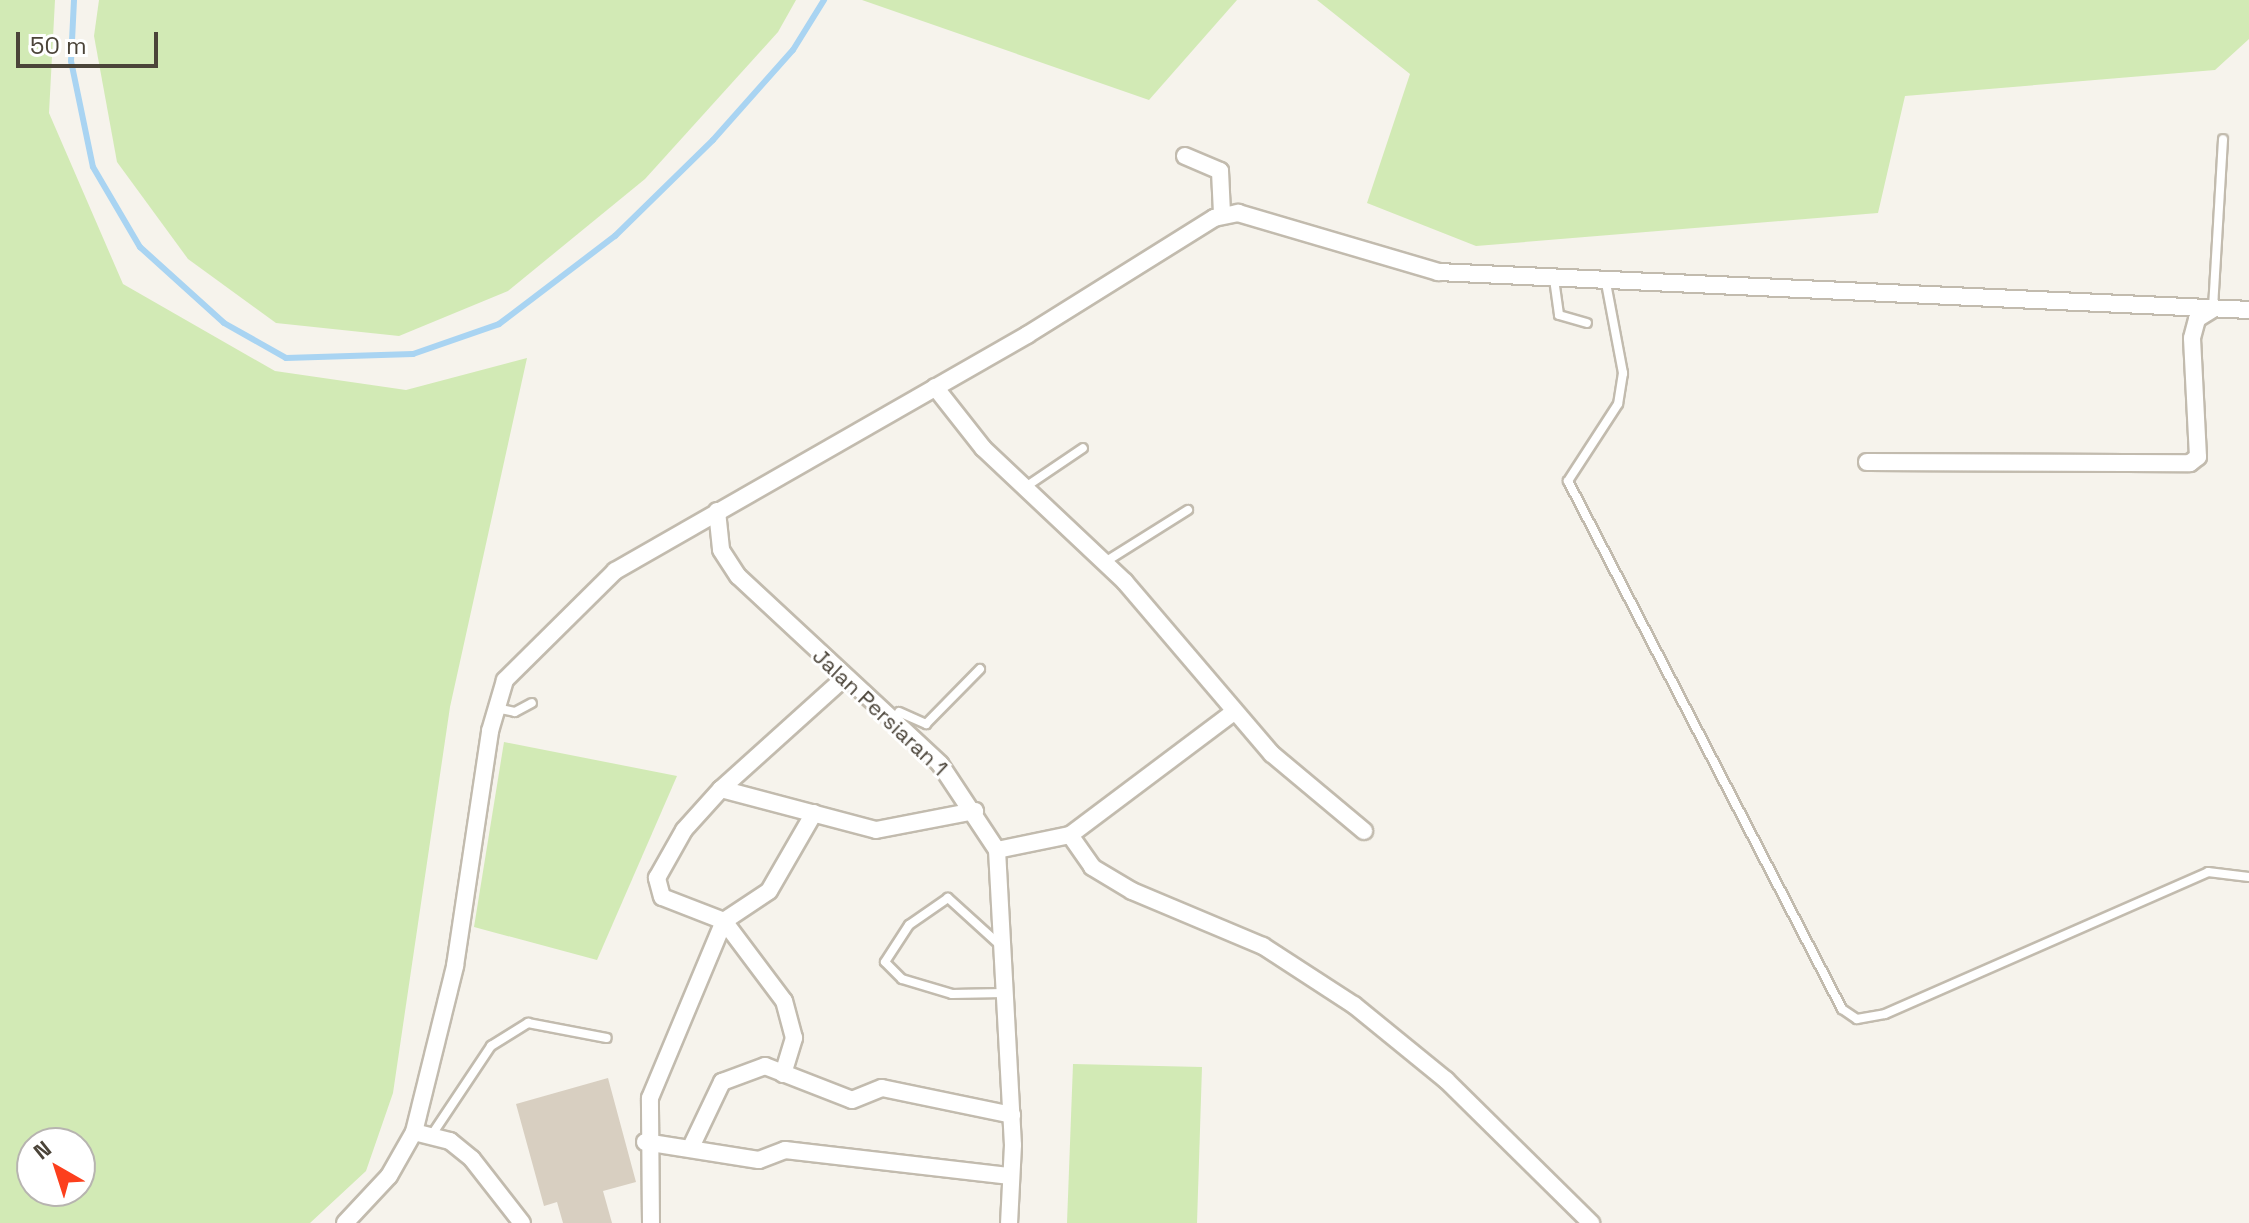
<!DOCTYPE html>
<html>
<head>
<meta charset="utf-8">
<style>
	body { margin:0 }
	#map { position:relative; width:2249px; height:1223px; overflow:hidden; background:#f6f3ec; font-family:"Space Grotesk",sans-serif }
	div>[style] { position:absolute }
	.green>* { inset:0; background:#d2eab5 }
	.stream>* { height:6px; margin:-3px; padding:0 3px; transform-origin:3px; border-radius:3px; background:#a9d4f2 }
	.building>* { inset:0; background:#d8cfc1 }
	.roads { filter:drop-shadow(2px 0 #c2bbae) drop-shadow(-2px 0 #c2bbae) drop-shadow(0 2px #c2bbae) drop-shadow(0 -2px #c2bbae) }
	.service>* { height:8px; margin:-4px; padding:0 4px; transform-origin:4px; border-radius:4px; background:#fff }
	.minor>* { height:16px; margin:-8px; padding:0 8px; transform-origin:8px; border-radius:8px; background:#fff }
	span { translate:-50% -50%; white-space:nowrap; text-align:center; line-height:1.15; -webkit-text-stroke:6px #fff; paint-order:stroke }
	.street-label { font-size:22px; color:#4b4439 }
	.north { position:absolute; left:16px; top:1127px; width:80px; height:80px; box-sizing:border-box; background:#fff; border:2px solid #b7b4b0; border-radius:50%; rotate:321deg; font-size:22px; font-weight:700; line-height:32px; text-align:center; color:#4b4439 }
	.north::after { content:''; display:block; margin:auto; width:28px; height:36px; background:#fc3f1d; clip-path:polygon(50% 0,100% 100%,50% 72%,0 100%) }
	.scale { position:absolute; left:16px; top:32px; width:142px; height:36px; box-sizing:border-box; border:4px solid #4b4439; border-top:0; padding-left:10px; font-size:24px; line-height:28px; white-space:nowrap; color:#4b4439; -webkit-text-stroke:6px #fff; paint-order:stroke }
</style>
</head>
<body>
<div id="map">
	<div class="green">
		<i style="clip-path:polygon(evenodd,0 0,55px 0,49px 113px,123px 284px,275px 371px,406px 390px,527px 358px,450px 707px,393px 1093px,366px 1171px,310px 1223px,0 1223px,0 0,32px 1143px,80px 1143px,80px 1191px,32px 1191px,32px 1143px)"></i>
		<i style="clip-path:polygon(99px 0,796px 0,778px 32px,645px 179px,508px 291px,399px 336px,276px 323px,188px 259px,117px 162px,94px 36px)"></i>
		<i style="clip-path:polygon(862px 0,1237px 0,1149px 100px)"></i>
		<i style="clip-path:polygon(1317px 0,2249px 0,2249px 39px,2215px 70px,1905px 96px,1878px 213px,1476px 246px,1367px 203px,1410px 74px)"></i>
		<i style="clip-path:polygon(504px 742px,677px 776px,597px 960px,474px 927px)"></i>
		<i style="clip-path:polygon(1073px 1064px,1202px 1067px,1197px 1223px,1067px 1223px)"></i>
	</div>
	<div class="stream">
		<i style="left:74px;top:0;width:61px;rotate:92.8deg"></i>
		<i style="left:71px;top:61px;width:108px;rotate:78.3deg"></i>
		<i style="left:93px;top:167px;width:93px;rotate:59.6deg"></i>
		<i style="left:140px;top:247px;width:113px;rotate:42.1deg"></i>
		<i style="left:224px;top:323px;width:71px;rotate:29.4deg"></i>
		<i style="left:286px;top:358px;width:127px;rotate:-1.8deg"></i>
		<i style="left:413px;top:354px;width:91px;rotate:-19.2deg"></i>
		<i style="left:499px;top:324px;width:146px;rotate:-37.2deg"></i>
		<i style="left:615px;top:236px;width:137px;rotate:-44.4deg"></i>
		<i style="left:713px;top:140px;width:120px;rotate:-48.4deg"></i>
		<i style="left:793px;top:50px;width:59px;rotate:-58.2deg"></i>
	</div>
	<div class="building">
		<i style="clip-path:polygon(608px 1078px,636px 1182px,603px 1191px,612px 1223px,563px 1223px,557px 1202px,544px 1206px,516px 1104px)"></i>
	</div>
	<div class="roads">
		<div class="service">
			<i style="left:1554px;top:279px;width:36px;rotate:82deg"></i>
			<i style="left:1559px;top:315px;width:29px;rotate:16deg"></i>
			<i style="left:1606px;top:283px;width:92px;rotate:79.3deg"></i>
			<i style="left:1623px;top:373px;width:31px;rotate:99deg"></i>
			<i style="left:1618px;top:404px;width:92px;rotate:123deg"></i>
			<i style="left:1568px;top:481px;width:595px;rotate:62.57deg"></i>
			<i style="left:1842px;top:1009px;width:18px;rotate:34deg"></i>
			<i style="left:1857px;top:1019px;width:28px;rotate:-10deg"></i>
			<i style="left:1885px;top:1014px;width:353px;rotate:-23.7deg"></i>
			<i style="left:2208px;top:872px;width:41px;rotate:7deg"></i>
			<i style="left:2213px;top:308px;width:169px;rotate:-86.6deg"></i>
			<i style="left:1024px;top:488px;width:71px;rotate:-34.1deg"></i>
			<i style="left:1105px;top:562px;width:98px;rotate:-32.1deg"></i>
			<i style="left:496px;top:708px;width:19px;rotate:12deg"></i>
			<i style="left:515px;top:712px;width:19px;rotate:-28deg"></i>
			<i style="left:899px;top:712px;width:30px;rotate:24deg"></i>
			<i style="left:926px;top:724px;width:77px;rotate:-45.5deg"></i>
			<i style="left:1001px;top:946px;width:72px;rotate:-137.8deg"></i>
			<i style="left:948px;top:898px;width:47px;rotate:145.3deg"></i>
			<i style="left:909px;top:925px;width:44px;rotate:123deg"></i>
			<i style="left:885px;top:962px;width:24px;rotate:45deg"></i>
			<i style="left:902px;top:979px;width:52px;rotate:16.7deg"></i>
			<i style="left:952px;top:994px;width:52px;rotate:-1.1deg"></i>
			<i style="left:433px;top:1133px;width:105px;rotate:-56.3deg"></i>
			<i style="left:491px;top:1046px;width:44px;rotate:-31.9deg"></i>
			<i style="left:528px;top:1023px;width:80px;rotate:10.8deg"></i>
		</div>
		<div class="minor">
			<i style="left:1185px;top:156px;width:38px;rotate:23deg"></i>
			<i style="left:1220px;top:171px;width:43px;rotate:87.3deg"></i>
			<i style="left:935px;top:387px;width:78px;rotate:51.8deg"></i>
			<i style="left:983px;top:448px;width:195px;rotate:43.3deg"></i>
			<i style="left:1125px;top:582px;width:226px;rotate:49.5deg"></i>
			<i style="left:1272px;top:754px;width:120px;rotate:39.9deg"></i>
			<i style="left:1867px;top:462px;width:323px;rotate:0.2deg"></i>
			<i style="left:2190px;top:463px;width:10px;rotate:-37deg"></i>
			<i style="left:2198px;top:457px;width:119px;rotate:-92.9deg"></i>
			<i style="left:2192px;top:338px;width:20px;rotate:-75deg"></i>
			<i style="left:2197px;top:319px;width:19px;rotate:-32deg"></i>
			<i style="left:717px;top:511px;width:39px;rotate:84deg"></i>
			<i style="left:721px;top:550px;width:31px;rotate:57deg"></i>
			<i style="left:738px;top:576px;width:276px;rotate:42.9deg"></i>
			<i style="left:940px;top:764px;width:103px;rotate:56.5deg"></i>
			<i style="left:997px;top:850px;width:295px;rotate:86.9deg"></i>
			<i style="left:1013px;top:1145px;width:78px;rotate:92.9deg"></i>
			<i style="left:721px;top:789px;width:160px;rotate:14.8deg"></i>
			<i style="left:876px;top:830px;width:101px;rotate:-10.9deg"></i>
			<i style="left:1070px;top:835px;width:39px;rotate:55deg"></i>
			<i style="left:1092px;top:867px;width:47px;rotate:31deg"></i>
			<i style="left:1132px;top:891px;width:142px;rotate:22.8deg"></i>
			<i style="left:1263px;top:946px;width:108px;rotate:33deg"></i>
			<i style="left:1354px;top:1005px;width:119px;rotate:39.2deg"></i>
			<i style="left:1446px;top:1080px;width:204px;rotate:44.6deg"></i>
			<i style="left:997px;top:850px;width:75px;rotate:-11.6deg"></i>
			<i style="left:1070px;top:835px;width:205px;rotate:-36.9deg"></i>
			<i style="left:783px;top:1074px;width:38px;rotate:-73deg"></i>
			<i style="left:794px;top:1038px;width:38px;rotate:-105deg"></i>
			<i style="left:784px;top:1001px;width:100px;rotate:-126.9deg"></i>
			<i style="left:724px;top:921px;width:66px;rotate:-158.8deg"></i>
			<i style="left:662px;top:897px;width:20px;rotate:-105deg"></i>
			<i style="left:657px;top:878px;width:55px;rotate:-60.6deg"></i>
			<i style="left:684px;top:830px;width:55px;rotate:-47.9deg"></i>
			<i style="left:721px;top:789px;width:164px;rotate:-42deg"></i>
			<i style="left:414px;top:1132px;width:37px;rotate:14deg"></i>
			<i style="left:450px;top:1141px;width:28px;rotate:39deg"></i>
			<i style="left:472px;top:1159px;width:81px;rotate:52deg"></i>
			<i style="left:645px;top:1142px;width:115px;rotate:9deg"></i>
			<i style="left:759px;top:1160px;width:28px;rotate:-21deg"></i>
			<i style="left:785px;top:1150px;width:227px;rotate:6.6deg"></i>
			<i style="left:692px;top:1145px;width:70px;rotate:-64.5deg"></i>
			<i style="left:722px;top:1082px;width:46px;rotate:-20.4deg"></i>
			<i style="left:765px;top:1066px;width:93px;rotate:21.3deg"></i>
			<i style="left:852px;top:1100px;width:32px;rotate:-22deg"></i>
			<i style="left:882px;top:1088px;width:133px;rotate:11.7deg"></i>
			<i style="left:345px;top:1223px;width:64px;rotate:-46.9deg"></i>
			<i style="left:389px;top:1176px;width:51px;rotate:-60.4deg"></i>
			<i style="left:414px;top:1132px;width:171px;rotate:-76.1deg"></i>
			<i style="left:455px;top:966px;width:238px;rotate:-81.5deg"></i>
			<i style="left:490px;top:731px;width:53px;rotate:-73.6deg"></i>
			<i style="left:505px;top:680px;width:155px;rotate:-44.7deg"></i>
			<i style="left:615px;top:571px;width:475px;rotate:-29.8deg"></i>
			<i style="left:1027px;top:335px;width:221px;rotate:-32deg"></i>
			<i style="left:1214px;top:218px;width:25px;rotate:-12deg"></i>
			<i style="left:1238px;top:213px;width:209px;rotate:16.4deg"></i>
			<i style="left:1438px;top:272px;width:812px;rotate:2.68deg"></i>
			<i style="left:651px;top:1223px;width:125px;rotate:-90.5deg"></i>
			<i style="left:650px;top:1098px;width:192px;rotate:-67.3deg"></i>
			<i style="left:724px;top:921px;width:54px;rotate:-33.7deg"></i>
			<i style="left:769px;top:891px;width:90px;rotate:-60deg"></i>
		</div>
	</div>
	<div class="street-label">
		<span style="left:880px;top:712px;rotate:43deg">Jalan Persiaran 1</span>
	</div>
	<div class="north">N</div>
	<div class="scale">50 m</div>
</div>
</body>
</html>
